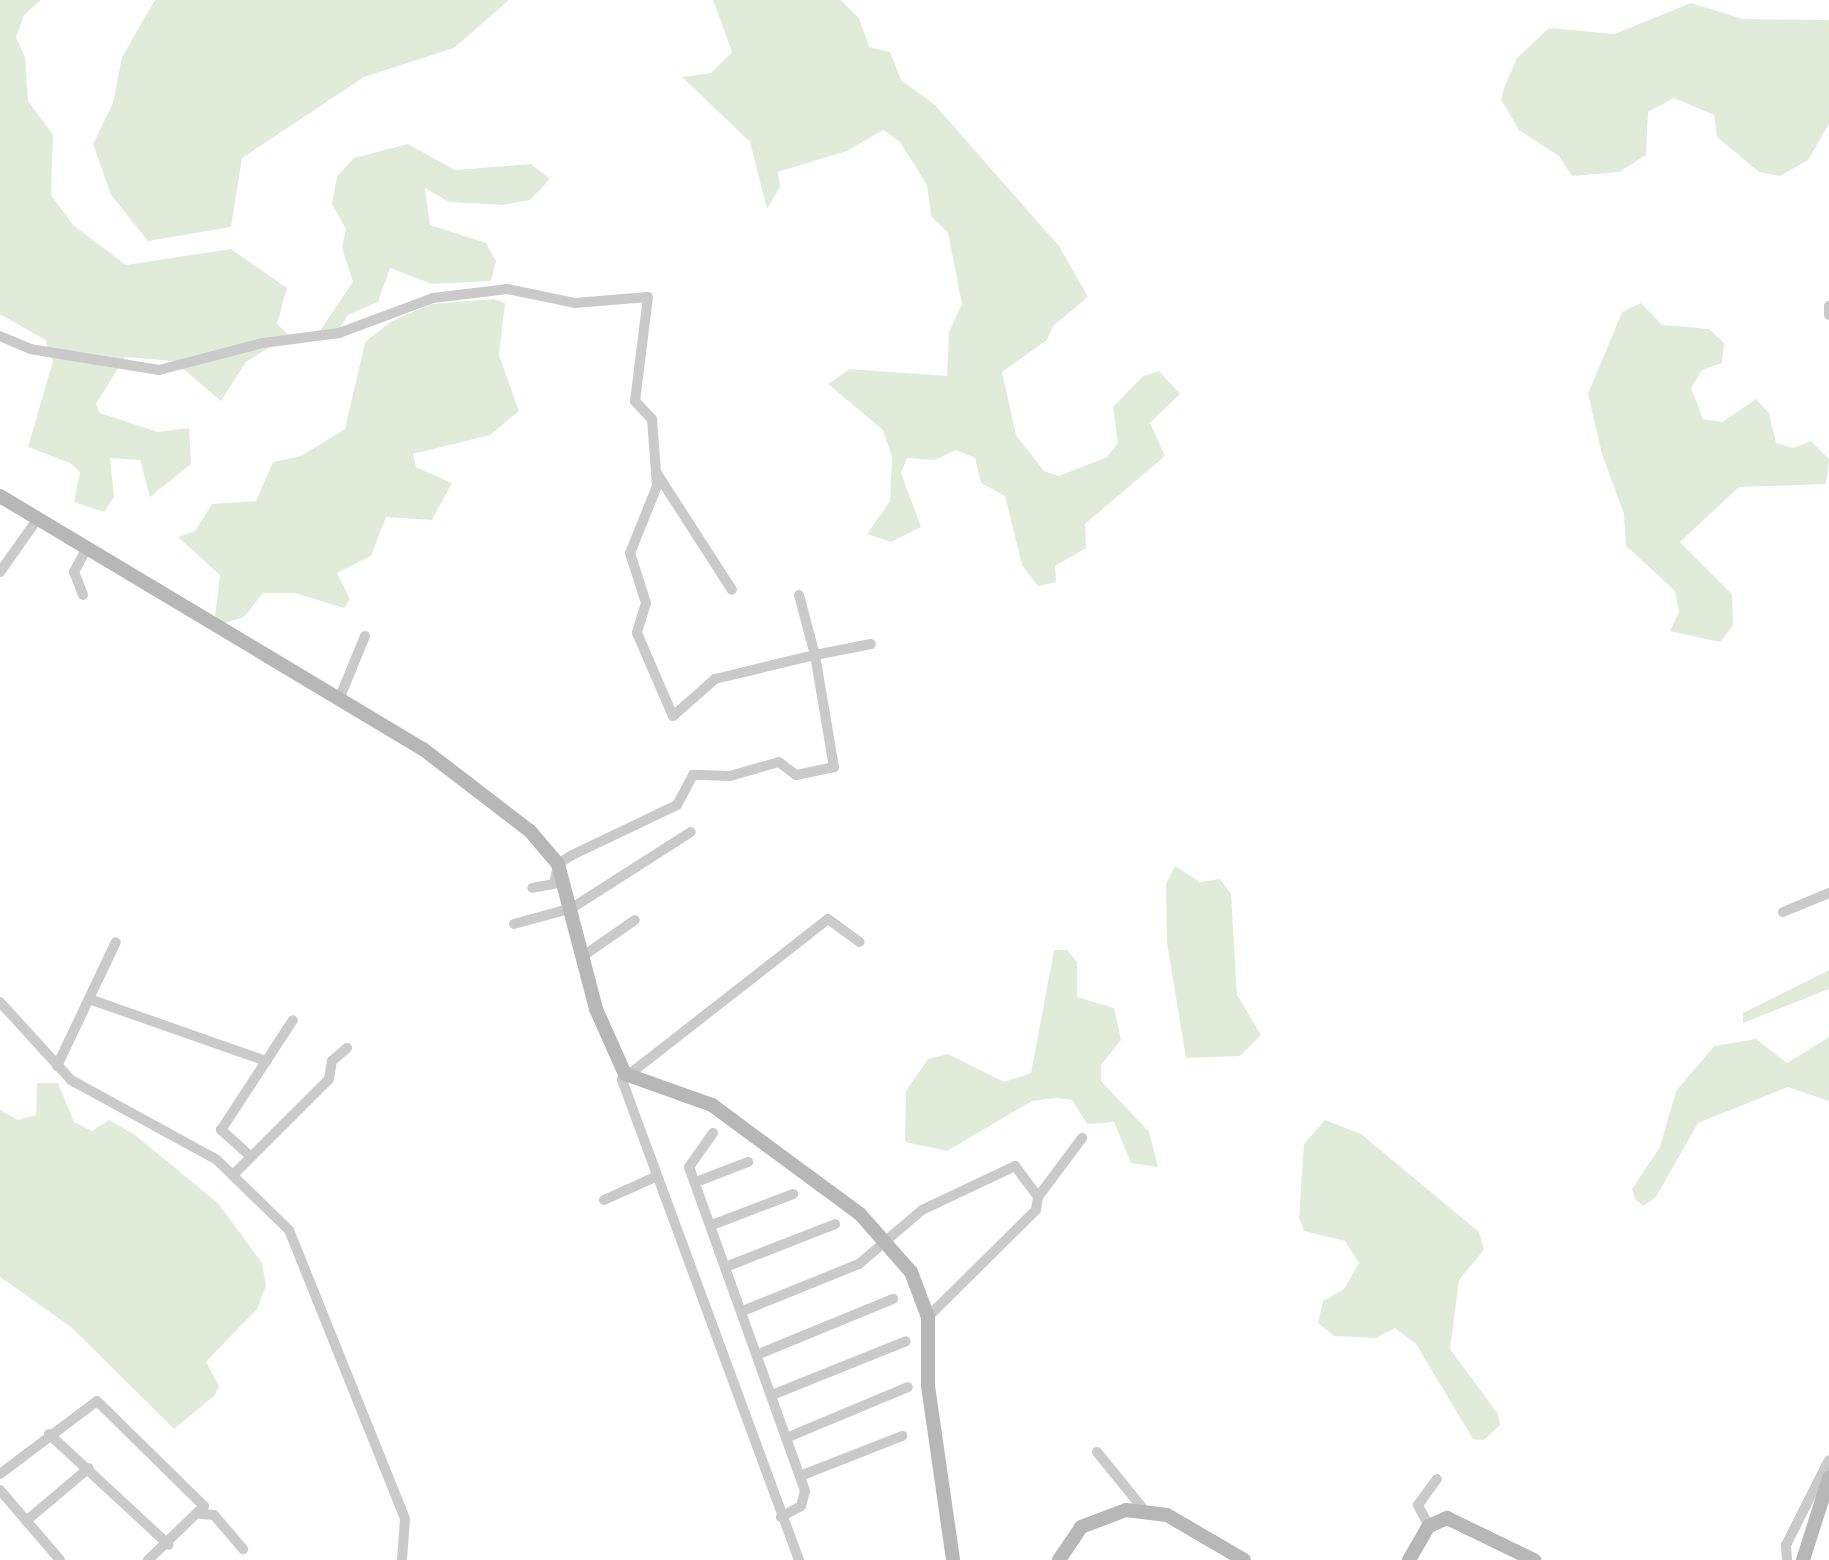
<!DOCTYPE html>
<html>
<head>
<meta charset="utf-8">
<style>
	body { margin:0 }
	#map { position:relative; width:1829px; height:1560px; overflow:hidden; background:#fff; font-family:Barlow,sans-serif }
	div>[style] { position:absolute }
	.green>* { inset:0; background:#e0ecd9 }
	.street>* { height:10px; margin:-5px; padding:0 5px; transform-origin:5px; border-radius:5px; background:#cacaca }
	.secondary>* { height:14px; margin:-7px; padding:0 7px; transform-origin:7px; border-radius:7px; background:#b7b7b7 }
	span { translate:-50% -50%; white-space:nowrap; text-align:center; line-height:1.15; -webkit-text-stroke:8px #fff; paint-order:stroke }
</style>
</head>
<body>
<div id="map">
	<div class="green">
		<i style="clip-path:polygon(0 0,41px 0,24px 15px,16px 37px,25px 57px,28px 101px,53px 135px,51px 195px,73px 225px,126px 265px,231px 249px,287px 288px,277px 324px,289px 335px,246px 362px,221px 401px,174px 361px,125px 357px,96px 404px,100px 413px,158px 432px,189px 428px,191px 464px,150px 497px,140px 460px,110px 458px,114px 497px,104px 512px,74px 502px,80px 472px,70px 463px,28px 447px,53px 361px,45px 340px,0 314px)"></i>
		<i style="clip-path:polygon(155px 0,509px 0,454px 48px,364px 77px,242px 158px,231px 227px,148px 241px,111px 195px,93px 144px,113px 103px,122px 57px)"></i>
		<i style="clip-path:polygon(713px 0,841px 0,859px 18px,869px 47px,890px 52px,901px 80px,935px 105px,1059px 246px,1088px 297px,1053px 326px,1047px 340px,1002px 372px,1016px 435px,1044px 471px,1059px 476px,1107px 457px,1118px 443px,1113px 407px,1143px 376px,1159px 371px,1180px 394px,1150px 423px,1165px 456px,1085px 524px,1086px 548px,1055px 566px,1056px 582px,1038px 586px,1022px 565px,1005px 496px,981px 483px,975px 458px,956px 450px,935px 460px,907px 458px,901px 473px,921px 527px,891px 542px,867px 534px,890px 501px,892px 457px,883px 430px,828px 384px,850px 369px,947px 376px,949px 332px,962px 304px,948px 233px,931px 216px,927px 185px,900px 142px,883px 130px,847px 151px,778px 172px,780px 187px,767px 209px,750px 142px,682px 77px,711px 73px,732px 52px)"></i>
		<i style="clip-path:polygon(1691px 3px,1743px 19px,1829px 20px,1829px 124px,1808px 160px,1780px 176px,1759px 172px,1717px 137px,1714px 115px,1674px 98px,1648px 112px,1646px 155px,1619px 172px,1572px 176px,1559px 156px,1519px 130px,1501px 100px,1504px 88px,1517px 58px,1549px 28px,1614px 34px)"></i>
		<i style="clip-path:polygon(408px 144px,455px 170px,531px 164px,550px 179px,530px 200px,503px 205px,449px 202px,425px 188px,430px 225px,486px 243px,496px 261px,491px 281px,432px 284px,390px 268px,378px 302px,348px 315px,340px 328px,319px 332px,353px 282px,342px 248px,346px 229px,332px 204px,337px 176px,354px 158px)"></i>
		<i style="clip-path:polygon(494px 299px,505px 303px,499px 355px,519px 411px,490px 435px,413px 454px,416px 467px,452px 483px,432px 520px,386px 517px,371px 556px,337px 573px,350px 599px,344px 608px,295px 593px,263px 593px,244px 617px,225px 623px,215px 617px,220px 575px,178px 537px,195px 531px,212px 504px,256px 501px,273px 462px,301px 456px,345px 429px,365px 342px,392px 321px,431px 304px)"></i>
		<i style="clip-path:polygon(1641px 303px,1662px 325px,1709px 329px,1724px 343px,1722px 363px,1702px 370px,1691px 388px,1703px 419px,1722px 422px,1756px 399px,1769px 413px,1776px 443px,1793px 448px,1811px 441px,1829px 459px,1826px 484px,1739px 487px,1680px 542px,1732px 594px,1733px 625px,1720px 642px,1670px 631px,1679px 612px,1675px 591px,1626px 546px,1624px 514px,1602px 454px,1588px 394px,1622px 312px)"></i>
		<i style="clip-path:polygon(1175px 866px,1200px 882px,1220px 879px,1231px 894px,1237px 995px,1261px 1035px,1240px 1056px,1186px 1058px,1167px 943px,1166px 884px)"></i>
		<i style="clip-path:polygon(1054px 950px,1067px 950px,1077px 962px,1077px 997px,1114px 1008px,1121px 1040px,1101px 1065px,1101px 1081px,1149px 1132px,1158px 1167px,1131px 1163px,1114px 1122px,1087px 1124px,1072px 1100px,1057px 1098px,1032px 1101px,947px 1151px,905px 1142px,906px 1091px,928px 1059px,948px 1054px,1004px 1082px,1031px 1073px)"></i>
		<i style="clip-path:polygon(1829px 970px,1829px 989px,1743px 1023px,1743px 1013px)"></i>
		<i style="clip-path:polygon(1829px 1037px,1829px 1101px,1788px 1087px,1698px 1123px,1656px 1197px,1643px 1206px,1635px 1199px,1632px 1189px,1660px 1147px,1676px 1091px,1714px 1046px,1756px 1039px,1787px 1063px)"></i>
		<i style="clip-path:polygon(37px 1083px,58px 1083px,74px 1122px,92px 1131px,109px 1120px,135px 1135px,218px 1203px,262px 1263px,266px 1286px,257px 1309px,206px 1362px,219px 1386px,215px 1395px,174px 1429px,71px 1327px,0 1277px,0 1110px,18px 1120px,36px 1115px)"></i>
		<i style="clip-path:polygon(1325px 1120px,1361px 1134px,1479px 1232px,1484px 1250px,1459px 1280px,1450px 1349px,1498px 1414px,1500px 1425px,1484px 1440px,1473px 1439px,1416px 1344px,1395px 1328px,1376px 1338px,1334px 1336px,1318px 1323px,1323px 1301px,1344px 1289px,1359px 1263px,1345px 1241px,1304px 1231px,1299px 1218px,1304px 1144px)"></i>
	</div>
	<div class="street">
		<i style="left:1829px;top:306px;width:9px;rotate:90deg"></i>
		<i style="left:0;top:336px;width:33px;rotate:23deg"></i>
		<i style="left:30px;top:349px;width:131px;rotate:9.2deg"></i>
		<i style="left:159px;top:370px;width:107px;rotate:-14.6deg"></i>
		<i style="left:263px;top:343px;width:77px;rotate:-7.5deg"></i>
		<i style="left:339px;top:333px;width:100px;rotate:-20.4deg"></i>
		<i style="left:433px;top:298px;width:75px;rotate:-6.9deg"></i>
		<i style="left:507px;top:289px;width:69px;rotate:11.6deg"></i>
		<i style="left:575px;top:303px;width:73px;rotate:-4.7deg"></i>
		<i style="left:648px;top:297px;width:105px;rotate:97.1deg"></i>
		<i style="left:635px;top:401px;width:25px;rotate:47deg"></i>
		<i style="left:652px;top:419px;width:67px;rotate:85.7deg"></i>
		<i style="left:657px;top:486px;width:72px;rotate:111.9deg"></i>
		<i style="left:630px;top:553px;width:52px;rotate:72.3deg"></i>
		<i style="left:646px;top:603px;width:31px;rotate:107deg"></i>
		<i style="left:637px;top:633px;width:90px;rotate:66.6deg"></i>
		<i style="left:673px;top:716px;width:56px;rotate:-41.4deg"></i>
		<i style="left:715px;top:679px;width:103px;rotate:-13.5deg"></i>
		<i style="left:815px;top:655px;width:114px;rotate:80.4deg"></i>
		<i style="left:834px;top:767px;width:39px;rotate:168deg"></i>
		<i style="left:796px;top:775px;width:21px;rotate:-143deg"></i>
		<i style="left:779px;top:762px;width:51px;rotate:164.1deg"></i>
		<i style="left:730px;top:776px;width:37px;rotate:-178deg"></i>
		<i style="left:693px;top:775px;width:34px;rotate:118deg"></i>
		<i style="left:677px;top:805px;width:116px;rotate:154.5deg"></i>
		<i style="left:572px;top:855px;width:17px;rotate:147deg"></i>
		<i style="left:558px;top:864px;width:20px;rotate:101deg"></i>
		<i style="left:554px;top:884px;width:22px;rotate:170deg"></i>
		<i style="left:656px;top:472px;width:140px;rotate:57.2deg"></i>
		<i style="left:0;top:572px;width:62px;rotate:-54.8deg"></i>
		<i style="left:83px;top:595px;width:25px;rotate:-111deg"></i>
		<i style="left:74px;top:572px;width:26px;rotate:-62deg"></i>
		<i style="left:799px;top:595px;width:62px;rotate:75.1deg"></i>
		<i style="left:815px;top:655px;width:57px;rotate:-11.1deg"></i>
		<i style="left:340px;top:697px;width:66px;rotate:-67.7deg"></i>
		<i style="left:1783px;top:912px;width:50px;rotate:-22.4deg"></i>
		<i style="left:514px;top:924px;width:60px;rotate:-15.4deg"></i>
		<i style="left:572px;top:908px;width:141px;rotate:-32.6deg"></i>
		<i style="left:583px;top:956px;width:63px;rotate:-34.7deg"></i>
		<i style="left:89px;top:999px;width:188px;rotate:19.3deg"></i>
		<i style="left:0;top:1002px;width:105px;rotate:47.7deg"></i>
		<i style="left:71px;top:1080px;width:166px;rotate:28.7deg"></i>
		<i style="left:217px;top:1160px;width:100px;rotate:44.2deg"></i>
		<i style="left:289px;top:1230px;width:311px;rotate:68.1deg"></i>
		<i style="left:405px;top:1519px;width:41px;rotate:94.2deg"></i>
		<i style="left:57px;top:1066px;width:137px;rotate:-64.6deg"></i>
		<i style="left:713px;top:1133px;width:42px;rotate:125.2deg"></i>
		<i style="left:689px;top:1167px;width:344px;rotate:70.3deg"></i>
		<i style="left:805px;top:1491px;width:16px;rotate:105deg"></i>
		<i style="left:801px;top:1506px;width:23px;rotate:151deg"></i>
		<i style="left:249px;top:1155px;width:38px;rotate:-138deg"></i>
		<i style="left:221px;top:1130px;width:131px;rotate:-56.8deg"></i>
		<i style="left:235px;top:1173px;width:133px;rotate:-45deg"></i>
		<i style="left:329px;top:1079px;width:18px;rotate:-81deg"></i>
		<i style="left:332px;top:1061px;width:20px;rotate:-41deg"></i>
		<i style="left:696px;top:1182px;width:56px;rotate:-21deg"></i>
		<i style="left:1038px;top:1197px;width:74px;rotate:-53.3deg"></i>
		<i style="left:604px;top:1200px;width:54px;rotate:-24.2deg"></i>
		<i style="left:712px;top:1225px;width:87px;rotate:-20.9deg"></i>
		<i style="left:728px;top:1266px;width:115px;rotate:-21.4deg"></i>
		<i style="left:745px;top:1310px;width:123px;rotate:-22deg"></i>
		<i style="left:859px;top:1264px;width:83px;rotate:-40.6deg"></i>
		<i style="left:922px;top:1210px;width:103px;rotate:-25.3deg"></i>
		<i style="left:1015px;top:1166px;width:39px;rotate:53deg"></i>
		<i style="left:1038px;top:1197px;width:13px;rotate:99deg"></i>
		<i style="left:1036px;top:1210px;width:152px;rotate:135.3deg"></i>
		<i style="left:759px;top:1354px;width:145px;rotate:-22.3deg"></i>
		<i style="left:772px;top:1395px;width:144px;rotate:-21.9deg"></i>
		<i style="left:49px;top:1434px;width:163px;rotate:42.8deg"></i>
		<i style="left:786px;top:1438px;width:132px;rotate:-22.7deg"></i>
		<i style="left:1097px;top:1452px;width:76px;rotate:50.9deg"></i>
		<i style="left:0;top:1474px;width:121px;rotate:-37deg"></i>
		<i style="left:97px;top:1401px;width:150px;rotate:44.5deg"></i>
		<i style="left:204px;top:1506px;width:78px;rotate:136deg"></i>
		<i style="left:800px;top:1476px;width:110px;rotate:-21.4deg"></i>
		<i style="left:0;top:1490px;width:92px;rotate:49.4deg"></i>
		<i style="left:201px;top:1514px;width:13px;rotate:4deg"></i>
		<i style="left:214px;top:1515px;width:45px;rotate:49.5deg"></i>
		<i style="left:26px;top:1521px;width:82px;rotate:-40.1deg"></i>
		<i style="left:1429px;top:1526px;width:24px;rotate:-118deg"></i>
		<i style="left:1418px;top:1505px;width:32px;rotate:-54deg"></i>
		<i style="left:799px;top:1560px;width:512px;rotate:-110.24deg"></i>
		<i style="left:622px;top:1080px;width:261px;rotate:-38deg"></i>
		<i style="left:828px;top:919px;width:39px;rotate:36deg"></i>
		<i style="left:1787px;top:1560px;width:15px;rotate:-94deg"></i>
		<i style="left:1786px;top:1545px;width:95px;rotate:-63.2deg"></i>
	</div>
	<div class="secondary">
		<i style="left:0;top:496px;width:493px;rotate:30.9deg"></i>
		<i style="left:423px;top:749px;width:135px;rotate:37.5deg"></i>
		<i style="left:530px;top:831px;width:43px;rotate:49.7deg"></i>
		<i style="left:558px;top:864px;width:150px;rotate:75.3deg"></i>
		<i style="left:596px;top:1009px;width:71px;rotate:66deg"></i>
		<i style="left:625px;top:1074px;width:92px;rotate:19.6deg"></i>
		<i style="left:712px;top:1105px;width:184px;rotate:36.4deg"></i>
		<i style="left:860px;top:1214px;width:77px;rotate:48.7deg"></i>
		<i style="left:911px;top:1272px;width:48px;rotate:69.3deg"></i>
		<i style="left:928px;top:1317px;width:69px;rotate:90deg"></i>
		<i style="left:928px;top:1386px;width:176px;rotate:81.8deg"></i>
		<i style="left:1059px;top:1560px;width:40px;rotate:-56deg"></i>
		<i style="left:1081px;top:1527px;width:48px;rotate:-20.7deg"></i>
		<i style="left:1126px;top:1510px;width:41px;rotate:7deg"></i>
		<i style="left:1167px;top:1515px;width:89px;rotate:30.3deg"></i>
		<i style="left:1409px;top:1560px;width:39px;rotate:-60deg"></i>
		<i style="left:1429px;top:1526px;width:20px;rotate:-24deg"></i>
		<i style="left:1447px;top:1518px;width:97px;rotate:25.8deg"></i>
		<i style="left:1803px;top:1560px;width:86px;rotate:-72.4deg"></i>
	</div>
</div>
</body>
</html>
